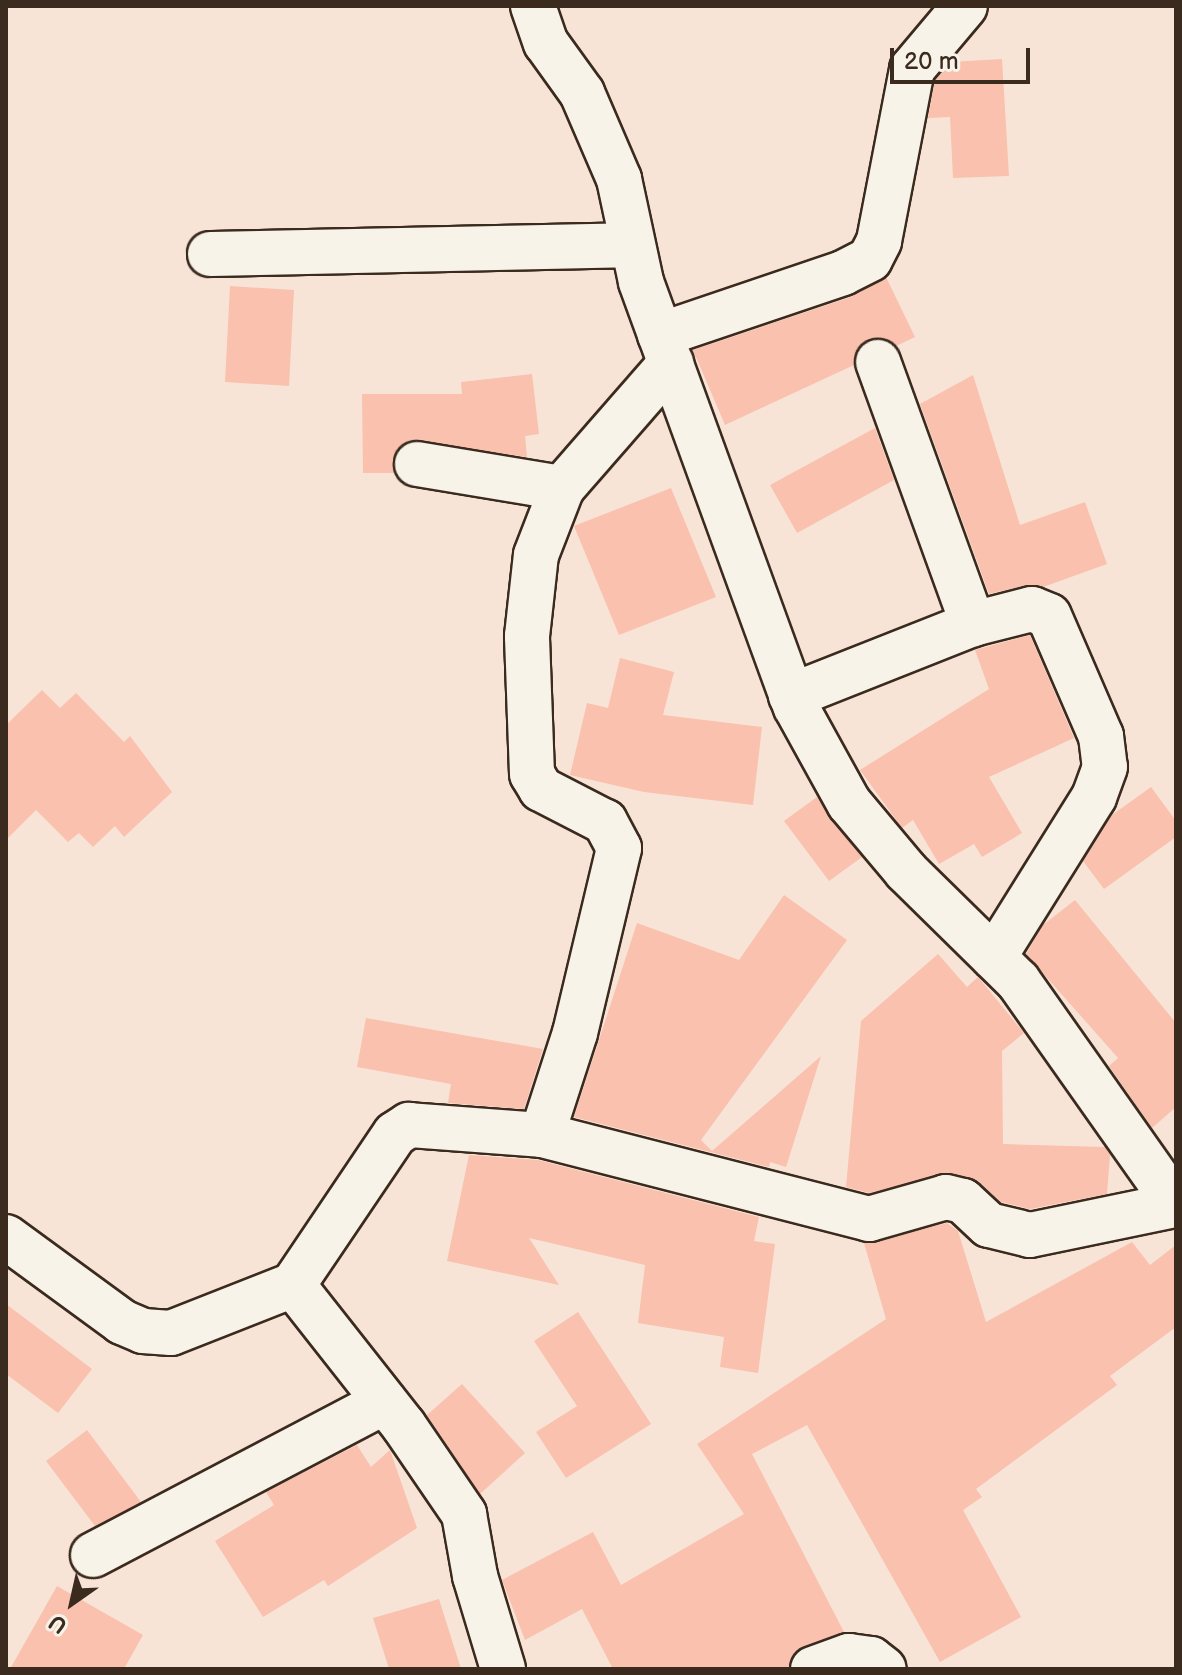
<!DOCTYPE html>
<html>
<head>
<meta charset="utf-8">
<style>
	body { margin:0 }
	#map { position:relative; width:1182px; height:1675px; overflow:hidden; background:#f8e4d7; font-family:"Balsamiq Sans",sans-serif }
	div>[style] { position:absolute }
	.building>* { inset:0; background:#f9c1ae }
	.roads { filter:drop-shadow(2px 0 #3b2a1e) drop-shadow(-2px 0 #3b2a1e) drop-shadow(0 2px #3b2a1e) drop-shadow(0 -2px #3b2a1e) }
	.street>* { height:44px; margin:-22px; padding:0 22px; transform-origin:22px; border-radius:22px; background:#f7f3e8 }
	span { translate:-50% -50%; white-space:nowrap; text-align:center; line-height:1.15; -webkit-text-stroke:7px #f7f3e8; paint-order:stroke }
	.frame { position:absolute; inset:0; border:8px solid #3b2a1e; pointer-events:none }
	.north { position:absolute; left:32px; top:1563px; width:80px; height:80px; -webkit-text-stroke:6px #f7f3e8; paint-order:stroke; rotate:214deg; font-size:22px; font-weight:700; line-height:32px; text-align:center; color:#3b2a1e }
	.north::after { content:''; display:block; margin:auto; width:28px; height:36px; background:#3b2a1e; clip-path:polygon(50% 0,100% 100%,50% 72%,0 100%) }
	.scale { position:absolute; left:890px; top:48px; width:140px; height:36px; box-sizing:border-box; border:4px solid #3b2a1e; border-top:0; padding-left:10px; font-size:24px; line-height:28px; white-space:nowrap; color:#3b2a1e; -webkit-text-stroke:6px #f7f3e8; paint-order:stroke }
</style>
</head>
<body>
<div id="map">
	<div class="building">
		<i style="clip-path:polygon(1002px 59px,1009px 176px,953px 178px,950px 117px,928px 118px,935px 80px,950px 62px)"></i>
		<i style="clip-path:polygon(886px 277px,915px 337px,896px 346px,883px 338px,869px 339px,858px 347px,854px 365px,725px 425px,693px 350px,851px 297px)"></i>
		<i style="clip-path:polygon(230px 286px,294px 290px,289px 386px,225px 382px)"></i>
		<i style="clip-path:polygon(532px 374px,539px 434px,525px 436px,527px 457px,409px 440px,397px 449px,394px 473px,363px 473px,362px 394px,462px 394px,461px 382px)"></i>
		<i style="clip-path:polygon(973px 375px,1020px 525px,1085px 502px,1107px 564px,1043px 587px,1026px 585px,989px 594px,920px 404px)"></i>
		<i style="clip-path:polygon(875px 428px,894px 480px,797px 533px,770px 485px)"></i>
		<i style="clip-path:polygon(671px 488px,716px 597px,619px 635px,574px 526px)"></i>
		<i style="clip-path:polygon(1030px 635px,1074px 738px,989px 777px,1022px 833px,982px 857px,974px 844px,939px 864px,913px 820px,902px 828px,860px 770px,989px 689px,975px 650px)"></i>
		<i style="clip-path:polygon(620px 658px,674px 672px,663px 715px,762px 727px,753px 805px,644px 792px,570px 775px,587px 703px,608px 708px)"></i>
		<i style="clip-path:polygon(42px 690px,60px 708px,76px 693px,124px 742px,130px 736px,172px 792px,124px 837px,115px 826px,93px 847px,79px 833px,68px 842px,36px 810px,6px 840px,6px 725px)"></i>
		<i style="clip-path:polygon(1151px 787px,1176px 821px,1176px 837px,1104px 889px,1083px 861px,1112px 815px)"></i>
		<i style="clip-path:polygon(817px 797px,862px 857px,829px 881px,784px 821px)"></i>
		<i style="clip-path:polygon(784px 895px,847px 940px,701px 1140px,712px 1151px,821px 1056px,786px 1167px,770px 1162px,769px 1167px,574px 1117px,637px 923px,739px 960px)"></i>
		<i style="clip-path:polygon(1075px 900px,1176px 1023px,1176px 1107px,1152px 1128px,1109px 1066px,1118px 1058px,1026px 954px,1043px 925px)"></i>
		<i style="clip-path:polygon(938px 954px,967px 987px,978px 977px,1024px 1033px,1002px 1051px,1003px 1144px,1105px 1147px,1110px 1155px,1107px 1194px,1030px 1209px,1001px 1202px,979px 1182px,952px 1173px,869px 1193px,846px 1187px,861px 1021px)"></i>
		<i style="clip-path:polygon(366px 1018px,543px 1049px,524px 1109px,448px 1103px,451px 1084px,357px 1067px)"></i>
		<i style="clip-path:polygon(469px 1155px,538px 1160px,759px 1217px,754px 1241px,775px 1244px,758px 1373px,720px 1367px,724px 1337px,638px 1323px,645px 1265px,529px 1238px,559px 1285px,447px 1261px)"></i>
		<i style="clip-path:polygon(947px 1223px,958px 1231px,986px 1322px,1132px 1242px,1150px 1265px,1176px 1245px,1176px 1327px,1110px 1376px,1117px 1385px,976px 1489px,982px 1497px,963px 1510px,1021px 1617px,940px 1662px,807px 1425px,752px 1454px,844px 1632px,804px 1646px,793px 1654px,789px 1669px,613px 1669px,582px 1609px,525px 1640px,502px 1580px,593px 1532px,621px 1585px,744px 1514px,697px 1444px,886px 1319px,864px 1243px)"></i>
		<i style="clip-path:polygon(6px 1304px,92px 1369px,58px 1413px,6px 1374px)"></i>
		<i style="clip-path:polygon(578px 1312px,651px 1424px,566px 1478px,536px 1432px,577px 1406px,534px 1341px)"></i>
		<i style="clip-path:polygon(462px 1384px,525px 1453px,480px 1494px,427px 1415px)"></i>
		<i style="clip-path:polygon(87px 1430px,141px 1502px,95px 1526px,46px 1461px)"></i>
		<i style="clip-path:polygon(357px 1445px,371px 1467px,390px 1450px,417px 1528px,328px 1586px,324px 1580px,263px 1617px,215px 1541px,274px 1505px,266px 1492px)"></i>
		<i style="clip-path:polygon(57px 1586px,143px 1635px,124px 1669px,10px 1669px)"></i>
		<i style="clip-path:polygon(439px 1599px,461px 1669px,389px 1669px,373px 1618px)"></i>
	</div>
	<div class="roads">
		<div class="street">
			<i style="left:533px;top:6px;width:39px;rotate:71deg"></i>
			<i style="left:546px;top:43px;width:62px;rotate:54.2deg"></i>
			<i style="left:582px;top:93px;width:94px;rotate:66.7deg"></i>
			<i style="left:619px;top:179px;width:105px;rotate:77.9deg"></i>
			<i style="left:641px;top:282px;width:452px;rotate:70deg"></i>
			<i style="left:796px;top:707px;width:110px;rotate:61.1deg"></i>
			<i style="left:849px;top:803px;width:89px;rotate:50deg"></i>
			<i style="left:906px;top:871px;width:157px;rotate:44.5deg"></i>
			<i style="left:1018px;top:981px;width:274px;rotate:54.8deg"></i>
			<i style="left:210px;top:254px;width:419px;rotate:-1.2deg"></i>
			<i style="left:660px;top:335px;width:193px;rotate:-18.7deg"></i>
			<i style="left:843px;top:273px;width:30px;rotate:-27deg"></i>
			<i style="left:870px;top:259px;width:20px;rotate:-63deg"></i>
			<i style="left:879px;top:241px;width:175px;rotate:-79.1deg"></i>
			<i style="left:912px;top:69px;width:82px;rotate:-49.9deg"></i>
			<i style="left:878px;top:362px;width:279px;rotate:70.1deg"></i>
			<i style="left:417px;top:464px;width:147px;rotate:9.4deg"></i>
			<i style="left:791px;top:696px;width:196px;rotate:-21.6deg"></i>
			<i style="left:973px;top:624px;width:61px;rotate:-14.3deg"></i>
			<i style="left:1032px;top:609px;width:18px;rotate:22deg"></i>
			<i style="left:1049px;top:616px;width:131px;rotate:66.6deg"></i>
			<i style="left:1101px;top:736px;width:31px;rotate:83deg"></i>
			<i style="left:1105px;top:767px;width:32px;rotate:110deg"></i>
			<i style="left:1094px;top:797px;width:189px;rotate:122deg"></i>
			<i style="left:542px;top:1135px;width:107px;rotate:-72.1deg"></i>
			<i style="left:575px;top:1033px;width:190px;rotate:-76.6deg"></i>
			<i style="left:619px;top:848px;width:30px;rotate:-118deg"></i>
			<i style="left:605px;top:822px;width:72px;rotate:-152.7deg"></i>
			<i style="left:541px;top:789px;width:17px;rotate:-121deg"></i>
			<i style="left:532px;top:774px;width:138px;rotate:-92.1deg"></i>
			<i style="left:527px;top:636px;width:81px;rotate:-83.7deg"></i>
			<i style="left:536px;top:555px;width:72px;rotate:-68.8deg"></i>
			<i style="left:562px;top:488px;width:166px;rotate:-48.9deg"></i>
			<i style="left:6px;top:1237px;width:144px;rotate:36.2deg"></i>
			<i style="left:122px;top:1322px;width:23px;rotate:23deg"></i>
			<i style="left:143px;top:1331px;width:28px;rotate:4deg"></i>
			<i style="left:171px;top:1333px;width:131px;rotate:-21.5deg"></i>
			<i style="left:293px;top:1285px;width:179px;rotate:51.8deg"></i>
			<i style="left:404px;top:1426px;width:107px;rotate:55.7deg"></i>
			<i style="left:464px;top:1514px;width:63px;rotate:79.9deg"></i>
			<i style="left:475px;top:1576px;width:97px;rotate:73.2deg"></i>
			<i style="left:293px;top:1285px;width:182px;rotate:-56deg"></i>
			<i style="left:395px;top:1134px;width:17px;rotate:-33deg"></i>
			<i style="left:409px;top:1125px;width:133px;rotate:4.3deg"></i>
			<i style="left:542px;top:1135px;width:338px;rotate:14.4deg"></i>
			<i style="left:869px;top:1219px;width:80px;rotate:-15.9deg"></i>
			<i style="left:946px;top:1197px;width:17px;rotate:13deg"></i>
			<i style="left:963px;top:1201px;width:35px;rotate:43deg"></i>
			<i style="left:989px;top:1225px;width:42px;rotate:13.7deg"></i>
			<i style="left:1030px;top:1235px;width:148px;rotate:-11.7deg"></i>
			<i style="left:93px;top:1555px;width:329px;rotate:-27.7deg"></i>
			<i style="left:813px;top:1669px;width:38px;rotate:-20deg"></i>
			<i style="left:849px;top:1656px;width:22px;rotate:8deg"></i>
			<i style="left:871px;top:1659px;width:16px;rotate:38deg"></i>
		</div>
	</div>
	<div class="frame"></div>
	<div class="north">U</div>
	<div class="scale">20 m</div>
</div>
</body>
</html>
